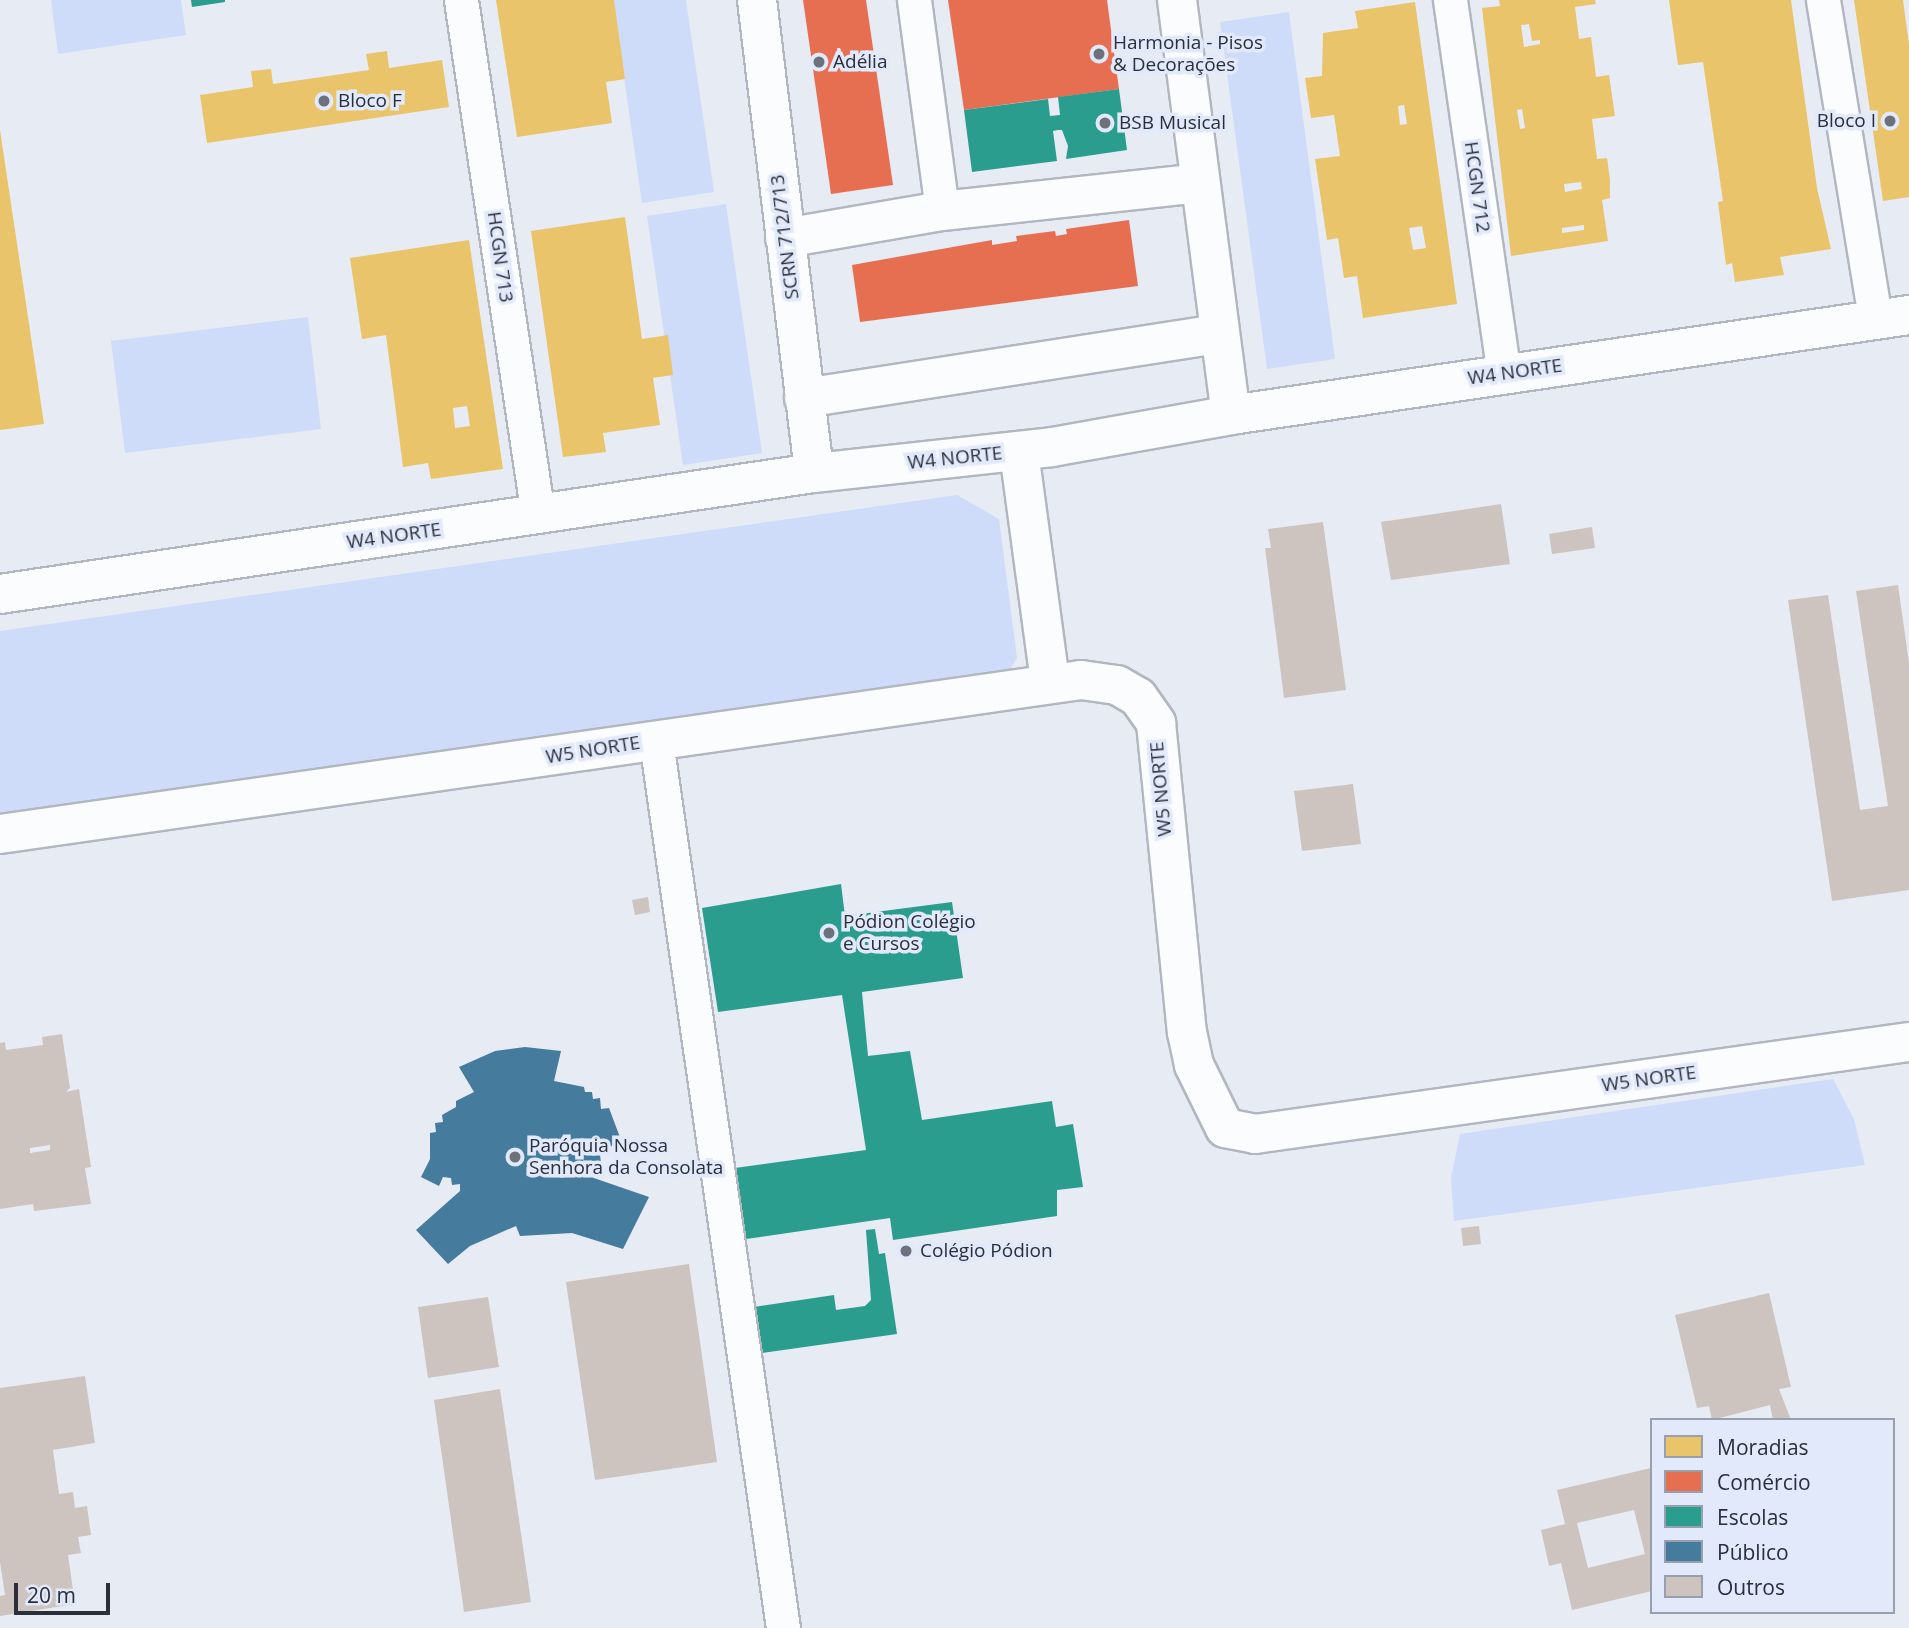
<!DOCTYPE html>
<html>
<head>
<meta charset="utf-8">
<style>
	body { margin:0 }
	#map { position:relative; width:1909px; height:1628px; overflow:hidden; background:#e7ebf4; font-family:"Open Sans",sans-serif }
	div>[style] { position:absolute }
	.green>* { inset:0; background:#cedcfa }
	.homes>* { inset:0; background:#e9c46a }
	.shops>* { inset:0; background:#e76f51 }
	.schools>* { inset:0; background:#2a9d8f }
	.public>* { inset:0; background:#457b9d }
	.building>* { inset:0; background:#cdc4bf }
	.roads { filter:drop-shadow(2px 0 #b2b6bf) drop-shadow(-2px 0 #b2b6bf) drop-shadow(0 2px #b2b6bf) drop-shadow(0 -2px #b2b6bf) }
	.street>* { height:33px; margin:-16.5px; padding:0 16.5px; transform-origin:16.5px; border-radius:16.5px; background:#fbfcfd }
	.secondary>* { height:38px; margin:-19px; padding:0 19px; transform-origin:19px; border-radius:19px; background:#fbfcfd }
	.dots>* { width:19px; height:19px; translate:-50% -50%; box-sizing:border-box; border:4px solid #e1e9fa; border-radius:50% }
	span { translate:-50% -50%; white-space:nowrap; text-align:center; line-height:1.15; -webkit-text-stroke:7px #e1e9fa; paint-order:stroke }
	.poi-label { font-size:19px; color:#2a2f3a }
	.left { translate:0 -50%; text-align:left }
	.right { translate:-100% -50%; text-align:right }
	.street-label { font-size:19px; color:#2a2f3a }
	.legend { position:absolute; left:1650px; top:1418px; width:245px; height:196px; box-sizing:border-box; background:#e1e9fa; border:2px solid #989fad; margin:0; padding:9px 12px; list-style:none; font-size:21px; color:#2a2f3a }
	.legend li { display:flex; align-items:center; gap:14px; height:35px }
	.legend b { width:35px; border:2px solid #989fad }
	.scale { position:absolute; left:14px; top:1583px; width:96px; height:32px; box-sizing:border-box; border:4px solid #2a2f3a; border-top:0; padding-left:9px; font-size:21px; line-height:24px; white-space:nowrap; color:#2a2f3a; -webkit-text-stroke:5px #e1e9fa; paint-order:stroke }
</style>
</head>
<body>
<div id="map">
	<div class="green">
		<i style="clip-path:polygon(51px 0,181px 0,186px 35px,58px 54px)"></i>
		<i style="clip-path:polygon(613px 0,686px 0,714px 192px,642px 203px)"></i>
		<i style="clip-path:polygon(1289px 12px,1335px 359px,1267px 369px,1220px 22px)"></i>
		<i style="clip-path:polygon(726px 204px,762px 453px,683px 465px,647px 216px)"></i>
		<i style="clip-path:polygon(308px 317px,321px 429px,125px 453px,111px 341px)"></i>
		<i style="clip-path:polygon(957px 495px,999px 519px,1017px 658px,1006px 676px,0 819px,0 631px)"></i>
		<i style="clip-path:polygon(1833px 1079px,1854px 1119px,1865px 1165px,1454px 1221px,1451px 1178px,1460px 1134px)"></i>
	</div>
	<div class="homes">
		<i style="clip-path:polygon(496px 0,614px 0,625px 79px,606px 82px,612px 123px,517px 137px)"></i>
		<i style="clip-path:polygon(evenodd,1499px 0,1595px 0,1596px 4px,1575px 7px,1579px 39px,1591px 37px,1596px 77px,1609px 75px,1615px 116px,1592px 119px,1597px 159px,1607px 158px,1610px 180px,1610px 198px,1602px 200px,1608px 241px,1511px 256px,1482px 8px,1500px 6px,1499px 0,1529px 24px,1532px 41px,1540px 40px,1540px 44px,1524px 47px,1521px 25px,1529px 24px,1499px 0,1522px 109px,1525px 128px,1520px 129px,1517px 110px,1522px 109px,1499px 0,1581px 182px,1582px 189px,1565px 192px,1564px 184px,1581px 182px,1499px 0,1584px 225px,1584px 230px,1562px 233px,1562px 228px,1584px 225px)"></i>
		<i style="clip-path:polygon(1669px 0,1791px 0,1817px 188px,1831px 249px,1780px 257px,1784px 275px,1735px 282px,1732px 263px,1726px 265px,1718px 202px,1723px 201px,1703px 62px,1678px 65px)"></i>
		<i style="clip-path:polygon(1854px 0,1903px 0,1909px 44px,1909px 197px,1883px 201px)"></i>
		<i style="clip-path:polygon(evenodd,1415px 2px,1457px 304px,1363px 318px,1357px 276px,1344px 278px,1338px 238px,1327px 240px,1315px 159px,1340px 156px,1334px 115px,1311px 118px,1305px 78px,1322px 76px,1323px 33px,1358px 28px,1355px 11px,1415px 2px,1404px 105px,1407px 124px,1400px 125px,1398px 106px,1404px 105px,1415px 2px,1422px 226px,1426px 248px,1413px 250px,1409px 228px,1422px 226px)"></i>
		<i style="clip-path:polygon(387px 51px,389px 68px,442px 60px,449px 107px,207px 143px,200px 95px,253px 87px,251px 71px,271px 69px,273px 84px,369px 70px,366px 54px)"></i>
		<i style="clip-path:polygon(0 130px,44px 424px,0 430px)"></i>
		<i style="clip-path:polygon(625px 217px,642px 339px,668px 335px,673px 375px,653px 378px,660px 425px,603px 433px,606px 452px,563px 457px,531px 231px)"></i>
		<i style="clip-path:polygon(evenodd,469px 240px,503px 469px,431px 479px,428px 463px,403px 467px,386px 335px,362px 339px,350px 258px,469px 240px,467px 406px,470px 426px,455px 428px,453px 408px,467px 406px)"></i>
	</div>
	<div class="shops">
		<i style="clip-path:polygon(803px 0,866px 0,893px 185px,831px 194px)"></i>
		<i style="clip-path:polygon(948px 0,1107px 0,1119px 89px,964px 110px)"></i>
		<i style="clip-path:polygon(1129px 220px,1138px 286px,860px 322px,852px 265px,992px 240px,992px 245px,1017px 241px,1016px 236px,1055px 231px,1056px 236px,1067px 234px,1066px 229px)"></i>
	</div>
	<div class="schools">
		<i style="clip-path:polygon(191px 0,225px 0,225px 2px,192px 7px)"></i>
		<i style="clip-path:polygon(1119px 89px,1127px 150px,1066px 159px,1068px 146px,1062px 130px,1058px 130px,1053px 131px,1057px 161px,972px 172px,964px 110px,1048px 99px,1050px 116px,1060px 115px,1058px 97px)"></i>
		<i style="clip-path:polygon(841px 884px,845px 916px,952px 902px,963px 978px,862px 992px,868px 1056px,910px 1051px,922px 1120px,1052px 1101px,1056px 1127px,1073px 1124px,1083px 1187px,1057px 1190px,1057px 1216px,893px 1240px,890px 1218px,746px 1239px,745px 1233px,736px 1235px,729px 1185px,737px 1183px,735px 1168px,866px 1150px,842px 995px,718px 1012px,702px 908px)"></i>
		<i style="clip-path:polygon(875px 1229px,879px 1254px,885px 1253px,897px 1334px,754px 1354px,747px 1308px,834px 1295px,836px 1310px,865px 1306px,871px 1300px,866px 1230px)"></i>
	</div>
	<div class="public">
		<i style="clip-path:polygon(525px 1047px,561px 1051px,554px 1081px,584px 1087px,585px 1092px,592px 1092px,593px 1099px,600px 1098px,601px 1109px,609px 1108px,621px 1140px,607px 1149px,608px 1155px,600px 1155px,601px 1163px,594px 1164px,588px 1176px,649px 1197px,623px 1249px,572px 1233px,520px 1236px,516px 1226px,470px 1246px,448px 1264px,416px 1230px,460px 1191px,460px 1184px,452px 1185px,451px 1178px,443px 1177px,439px 1186px,421px 1177px,430px 1159px,430px 1133px,436px 1132px,435px 1123px,443px 1122px,442px 1115px,456px 1107px,456px 1101px,474px 1092px,459px 1067px,495px 1051px)"></i>
	</div>
	<div class="building">
		<i style="clip-path:polygon(1501px 504px,1510px 564px,1391px 580px,1381px 522px)"></i>
		<i style="clip-path:polygon(1323px 522px,1346px 690px,1284px 698px,1265px 548px,1271px 548px,1268px 529px)"></i>
		<i style="clip-path:polygon(1592px 527px,1595px 548px,1552px 554px,1549px 534px)"></i>
		<i style="clip-path:polygon(1898px 585px,1909px 663px,1909px 890px,1832px 901px,1788px 600px,1828px 595px,1860px 810px,1888px 806px,1856px 591px)"></i>
		<i style="clip-path:polygon(1353px 784px,1361px 844px,1302px 851px,1294px 791px)"></i>
		<i style="clip-path:polygon(648px 897px,650px 912px,635px 915px,632px 900px)"></i>
		<i style="clip-path:polygon(evenodd,62px 1034px,70px 1088px,66px 1092px,79px 1089px,91px 1167px,85px 1168px,91px 1204px,34px 1211px,33px 1204px,0 1209px,0 1043px,5px 1042px,6px 1050px,43px 1045px,42px 1037px,62px 1034px,50px 1145px,50px 1150px,30px 1153px,30px 1148px,50px 1145px)"></i>
		<i style="clip-path:polygon(1479px 1226px,1481px 1244px,1463px 1246px,1461px 1228px)"></i>
		<i style="clip-path:polygon(689px 1264px,717px 1462px,595px 1480px,566px 1282px)"></i>
		<i style="clip-path:polygon(1769px 1293px,1791px 1387px,1779px 1389px,1791px 1420px,1773px 1420px,1770px 1405px,1712px 1420px,1709px 1406px,1697px 1408px,1675px 1315px)"></i>
		<i style="clip-path:polygon(488px 1297px,499px 1367px,428px 1378px,418px 1307px)"></i>
		<i style="clip-path:polygon(85px 1376px,95px 1443px,53px 1450px,59px 1494px,73px 1492px,75px 1508px,87px 1506px,91px 1535px,78px 1537px,81px 1553px,68px 1555px,75px 1604px,0 1616px,0 1596px,5px 1595px,0 1562px,0 1388px)"></i>
		<i style="clip-path:polygon(500px 1389px,531px 1602px,464px 1612px,434px 1400px)"></i>
		<i style="clip-path:polygon(evenodd,1651px 1468px,1652px 1591px,1572px 1610px,1561px 1563px,1549px 1566px,1541px 1530px,1565px 1524px,1557px 1490px,1651px 1468px,1634px 1510px,1645px 1554px,1588px 1568px,1577px 1523px,1634px 1510px)"></i>
	</div>
	<div class="roads">
		<div class="street">
			<i style="left:461px;top:0;width:521px;rotate:81.5deg"></i>
			<i style="left:914px;top:0;width:213px;rotate:82.4deg"></i>
			<i style="left:1450px;top:0;width:378px;rotate:81.8deg"></i>
			<i style="left:1823px;top:0;width:323px;rotate:80.7deg"></i>
			<i style="left:656px;top:741px;width:896px;rotate:81.85deg"></i>
		</div>
		<div class="secondary">
			<i style="left:757px;top:0;width:476px;rotate:83.1deg"></i>
			<i style="left:1177px;top:0;width:418px;rotate:82.6deg"></i>
			<i style="left:785px;top:238px;width:159px;rotate:-9.8deg"></i>
			<i style="left:942px;top:211px;width:259px;rotate:-6.2deg"></i>
			<i style="left:804px;top:398px;width:419px;rotate:-8.8deg"></i>
			<i style="left:1019px;top:452px;width:232px;rotate:82.3deg"></i>
			<i style="left:0;top:594px;width:823px;rotate:-8.46deg"></i>
			<i style="left:814px;top:473px;width:239px;rotate:-6.2deg"></i>
			<i style="left:1052px;top:447px;width:182px;rotate:-10.1deg"></i>
			<i style="left:1231px;top:415px;width:685px;rotate:-8.39deg"></i>
			<i style="left:0;top:834px;width:1092px;rotate:-8.11deg"></i>
			<i style="left:1081px;top:680px;width:36px;rotate:8deg"></i>
			<i style="left:1117px;top:685px;width:24px;rotate:30deg"></i>
			<i style="left:1138px;top:697px;width:32px;rotate:55deg"></i>
			<i style="left:1156px;top:723px;width:311px;rotate:84.3deg"></i>
			<i style="left:1187px;top:1032px;width:34px;rotate:78deg"></i>
			<i style="left:1194px;top:1065px;width:70px;rotate:63.8deg"></i>
			<i style="left:1225px;top:1128px;width:31px;rotate:11deg"></i>
			<i style="left:1255px;top:1134px;width:660px;rotate:-8.01deg"></i>
		</div>
	</div>
	<div class="dots">
		<i style="left:1099px;top:54px;background:#6c717b"></i>
		<i style="left:819px;top:62px;background:#6c717b"></i>
		<i style="left:324px;top:101px;background:#6c717b"></i>
		<i style="left:1890px;top:121px;background:#6c717b"></i>
		<i style="left:1105px;top:123px;background:#6c717b"></i>
		<i style="left:829px;top:933px;background:#6c717b"></i>
		<i style="left:515px;top:1157px;background:#6c717b"></i>
		<i style="left:906px;top:1251px;background:#6c717b"></i>
	</div>
	<div class="poi-label">
		<span class="left" style="left:1113px;top:54px">Harmonia - Pisos<br>&amp; Decorações</span>
		<span class="left" style="left:833px;top:62px">Adélia</span>
		<span class="left" style="left:338px;top:101px">Bloco F</span>
		<span class="right" style="left:1876px;top:121px">Bloco I</span>
		<span class="left" style="left:1119px;top:123px">BSB Musical</span>
		<span class="left" style="left:843px;top:933px">Pódion Colégio<br>e Cursos</span>
		<span class="left" style="left:529px;top:1157px">Paróquia Nossa<br>Senhora da Consolata</span>
		<span class="left" style="left:920px;top:1251px">Colégio Pódion</span>
	</div>
	<div class="street-label">
		<span style="left:1477px;top:187px;rotate:82deg">HCGN 712</span>
		<span style="left:785px;top:237px;rotate:-97deg">SCRN 712/713</span>
		<span style="left:500px;top:257px;rotate:82deg">HCGN 713</span>
		<span style="left:1515px;top:372px;rotate:-8deg">W4 NORTE</span>
		<span style="left:955px;top:458px;rotate:-6deg">W4 NORTE</span>
		<span style="left:394px;top:536px;rotate:-8deg">W4 NORTE</span>
		<span style="left:593px;top:750px;rotate:-9deg">W5 NORTE</span>
		<span style="left:1161px;top:789px;rotate:-95deg">W5 NORTE</span>
		<span style="left:1649px;top:1079px;rotate:-8deg">W5 NORTE</span>
	</div>
	<ul class="legend">
	<li><b style="height:19px;background:#e9c46a"></b>Moradias</li>
	<li><b style="height:19px;background:#e76f51"></b>Comércio</li>
	<li><b style="height:19px;background:#2a9d8f"></b>Escolas</li>
	<li><b style="height:19px;background:#457b9d"></b>Público</li>
	<li><b style="height:19px;background:#cdc4bf"></b>Outros</li>
	</ul>
	<div class="scale">20 m</div>
</div>
</body>
</html>
